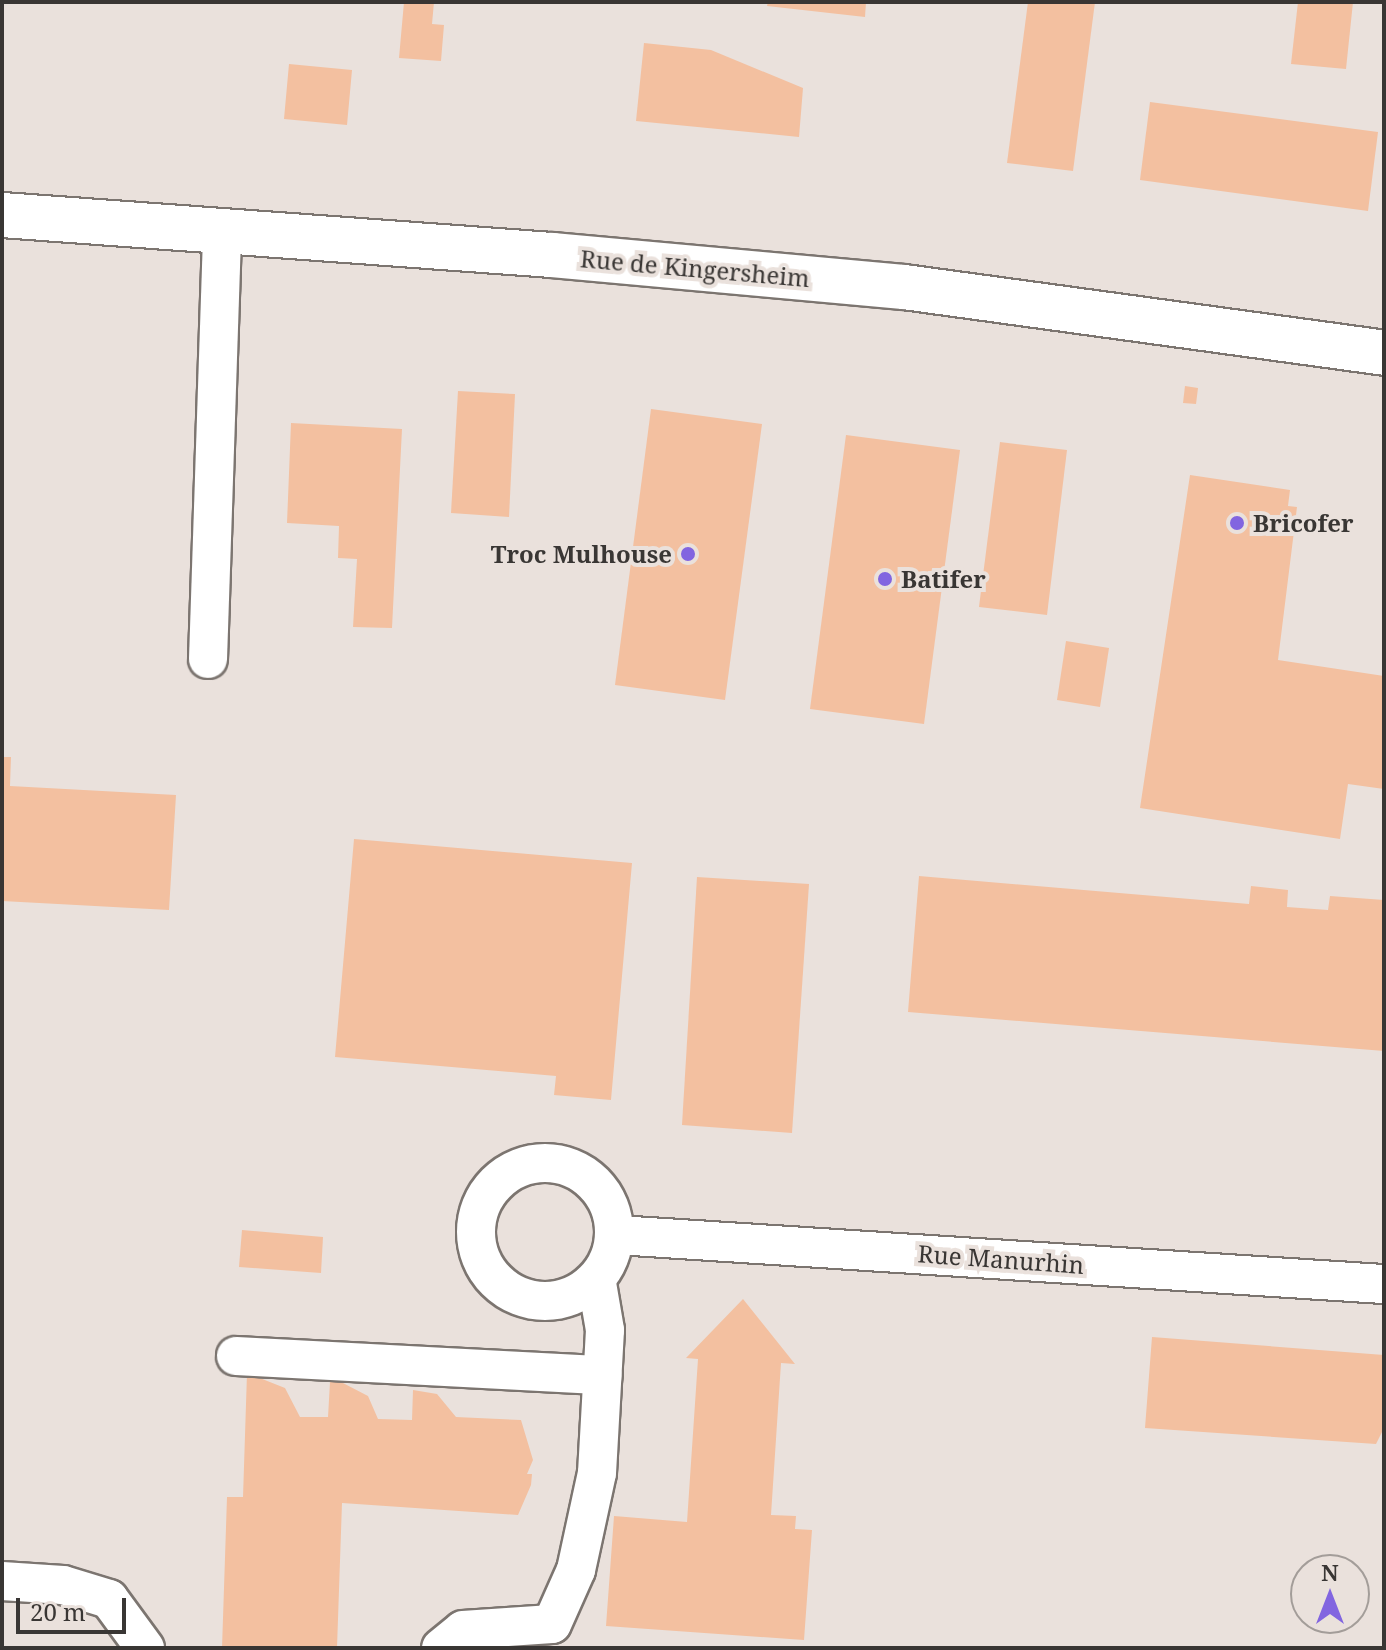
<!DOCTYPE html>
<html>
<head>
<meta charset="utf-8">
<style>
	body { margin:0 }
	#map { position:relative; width:1386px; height:1650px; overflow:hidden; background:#eae1dc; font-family:"Noto Serif",serif }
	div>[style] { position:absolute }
	.building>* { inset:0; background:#f3c0a0 }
	.roads { filter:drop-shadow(2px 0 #7c7570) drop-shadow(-2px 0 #7c7570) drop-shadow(0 2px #7c7570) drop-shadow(0 -2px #7c7570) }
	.minor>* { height:38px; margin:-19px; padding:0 19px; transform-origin:19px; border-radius:19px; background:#fff }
	.minor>.ring { margin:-19px; padding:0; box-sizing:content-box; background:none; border:38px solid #fff; border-radius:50% }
	.major>* { height:44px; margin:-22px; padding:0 22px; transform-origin:22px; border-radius:22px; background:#fff }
	.dots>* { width:22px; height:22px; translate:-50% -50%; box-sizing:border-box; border:4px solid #eae1dc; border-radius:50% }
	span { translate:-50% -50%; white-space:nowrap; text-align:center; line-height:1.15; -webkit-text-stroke:8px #eae1dc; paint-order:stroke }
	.street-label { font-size:24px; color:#393634 }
	.poi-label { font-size:24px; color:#393634; font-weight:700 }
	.left { translate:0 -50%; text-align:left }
	.right { translate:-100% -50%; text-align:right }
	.frame { position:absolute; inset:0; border:4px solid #393634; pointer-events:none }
	.north { position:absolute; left:1290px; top:1554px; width:80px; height:80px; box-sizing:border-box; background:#eae1dc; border:2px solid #a39d99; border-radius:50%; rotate:0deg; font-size:22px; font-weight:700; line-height:32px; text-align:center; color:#393634 }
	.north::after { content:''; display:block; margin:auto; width:28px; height:36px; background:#8265e0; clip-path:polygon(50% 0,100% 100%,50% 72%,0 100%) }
	.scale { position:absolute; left:16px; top:1598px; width:110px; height:36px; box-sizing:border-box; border:4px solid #393634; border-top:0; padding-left:10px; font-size:24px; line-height:28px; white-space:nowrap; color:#393634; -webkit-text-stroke:6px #eae1dc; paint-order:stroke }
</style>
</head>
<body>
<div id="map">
	<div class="building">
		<i style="clip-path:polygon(404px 2px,434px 2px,432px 24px,444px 25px,441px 61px,399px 58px)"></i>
		<i style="clip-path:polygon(768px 2px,866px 2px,865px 17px,767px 6px)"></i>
		<i style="clip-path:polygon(1028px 2px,1095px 2px,1073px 171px,1007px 163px)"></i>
		<i style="clip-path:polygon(1298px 2px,1353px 2px,1346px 69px,1291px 64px)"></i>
		<i style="clip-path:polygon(644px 43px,711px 50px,803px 88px,799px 137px,636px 121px)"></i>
		<i style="clip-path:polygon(289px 64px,352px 70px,347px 125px,284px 119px)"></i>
		<i style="clip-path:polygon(1150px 102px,1378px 132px,1368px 211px,1140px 180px)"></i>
		<i style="clip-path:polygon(1185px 386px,1198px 388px,1196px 404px,1183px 403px)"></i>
		<i style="clip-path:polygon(458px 391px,515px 394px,509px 517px,451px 513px)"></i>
		<i style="clip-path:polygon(651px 409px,762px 424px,725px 700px,615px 685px)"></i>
		<i style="clip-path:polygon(291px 423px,402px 429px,392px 628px,353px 627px,357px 559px,338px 558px,339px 526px,287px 523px)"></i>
		<i style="clip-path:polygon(846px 435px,960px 450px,924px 724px,810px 709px)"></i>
		<i style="clip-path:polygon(1000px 442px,1067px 450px,1047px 615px,979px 607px)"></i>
		<i style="clip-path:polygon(1190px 475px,1290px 490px,1288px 506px,1297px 507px,1278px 660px,1384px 676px,1384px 789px,1348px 784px,1340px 839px,1140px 808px)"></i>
		<i style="clip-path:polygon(1066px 641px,1109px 648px,1100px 707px,1057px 700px)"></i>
		<i style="clip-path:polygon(2px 757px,11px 757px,10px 786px,176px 795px,169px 910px,2px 901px)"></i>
		<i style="clip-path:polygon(354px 839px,632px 863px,611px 1100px,554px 1095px,556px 1076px,335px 1057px)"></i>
		<i style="clip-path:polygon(919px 876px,1249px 904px,1251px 886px,1288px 890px,1287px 907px,1328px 910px,1330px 896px,1384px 900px,1384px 1051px,908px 1012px)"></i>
		<i style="clip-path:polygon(697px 877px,809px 884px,792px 1133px,682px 1125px)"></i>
		<i style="clip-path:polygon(242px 1230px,323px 1237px,321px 1273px,239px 1267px)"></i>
		<i style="clip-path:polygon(743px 1299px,795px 1364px,781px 1363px,771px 1515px,796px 1516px,795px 1529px,812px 1530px,804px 1640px,606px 1626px,614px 1516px,687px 1522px,698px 1359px,686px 1358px)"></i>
		<i style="clip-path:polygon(1152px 1337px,1384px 1355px,1384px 1428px,1376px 1444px,1145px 1428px)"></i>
		<i style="clip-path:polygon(247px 1373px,285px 1388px,300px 1417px,328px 1417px,330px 1382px,341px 1382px,368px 1396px,378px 1419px,412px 1420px,413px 1390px,437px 1394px,456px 1417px,521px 1420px,533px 1460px,527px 1474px,532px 1474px,531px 1485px,518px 1515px,342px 1503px,337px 1648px,222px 1648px,227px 1497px,243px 1497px)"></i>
	</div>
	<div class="roads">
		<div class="minor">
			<i style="left:208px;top:659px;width:431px;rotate:-88.1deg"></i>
			<i class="ring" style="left:476px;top:1163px;width:100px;height:100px"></i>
			<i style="left:617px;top:1235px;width:769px;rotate:3.66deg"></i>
			<i style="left:236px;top:1356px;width:367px;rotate:3deg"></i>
			<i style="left:2px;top:1581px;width:61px;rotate:3.8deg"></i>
			<i style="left:63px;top:1585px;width:48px;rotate:16.9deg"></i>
			<i style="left:109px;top:1599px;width:61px;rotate:53.7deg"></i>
			<i style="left:441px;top:1648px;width:28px;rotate:-39deg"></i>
			<i style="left:463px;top:1630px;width:89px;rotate:-3.9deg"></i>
			<i style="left:552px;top:1624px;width:59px;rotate:-66deg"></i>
			<i style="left:576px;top:1570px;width:99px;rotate:-77.8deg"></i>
			<i style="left:597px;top:1473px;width:143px;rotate:-86.8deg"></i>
			<i style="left:605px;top:1330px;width:48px;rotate:-99.7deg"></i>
		</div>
		<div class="major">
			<i style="left:2px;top:215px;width:551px;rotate:4.16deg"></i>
			<i style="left:552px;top:255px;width:353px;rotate:5.2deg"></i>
			<i style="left:904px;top:287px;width:485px;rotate:7.8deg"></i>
		</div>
	</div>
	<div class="dots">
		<i style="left:1237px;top:523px;background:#8265e0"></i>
		<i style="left:688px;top:554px;background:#8265e0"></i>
		<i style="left:885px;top:579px;background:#8265e0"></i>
	</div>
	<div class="street-label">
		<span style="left:695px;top:268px;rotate:5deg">Rue de Kingersheim</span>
		<span style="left:1001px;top:1259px;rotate:4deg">Rue Manurhin</span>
	</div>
	<div class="poi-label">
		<span class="left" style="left:1253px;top:523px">Bricofer</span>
		<span class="right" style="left:672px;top:554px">Troc Mulhouse</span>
		<span class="left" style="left:901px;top:579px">Batifer</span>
	</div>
	<div class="frame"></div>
	<div class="north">N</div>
	<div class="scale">20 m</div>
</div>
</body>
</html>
